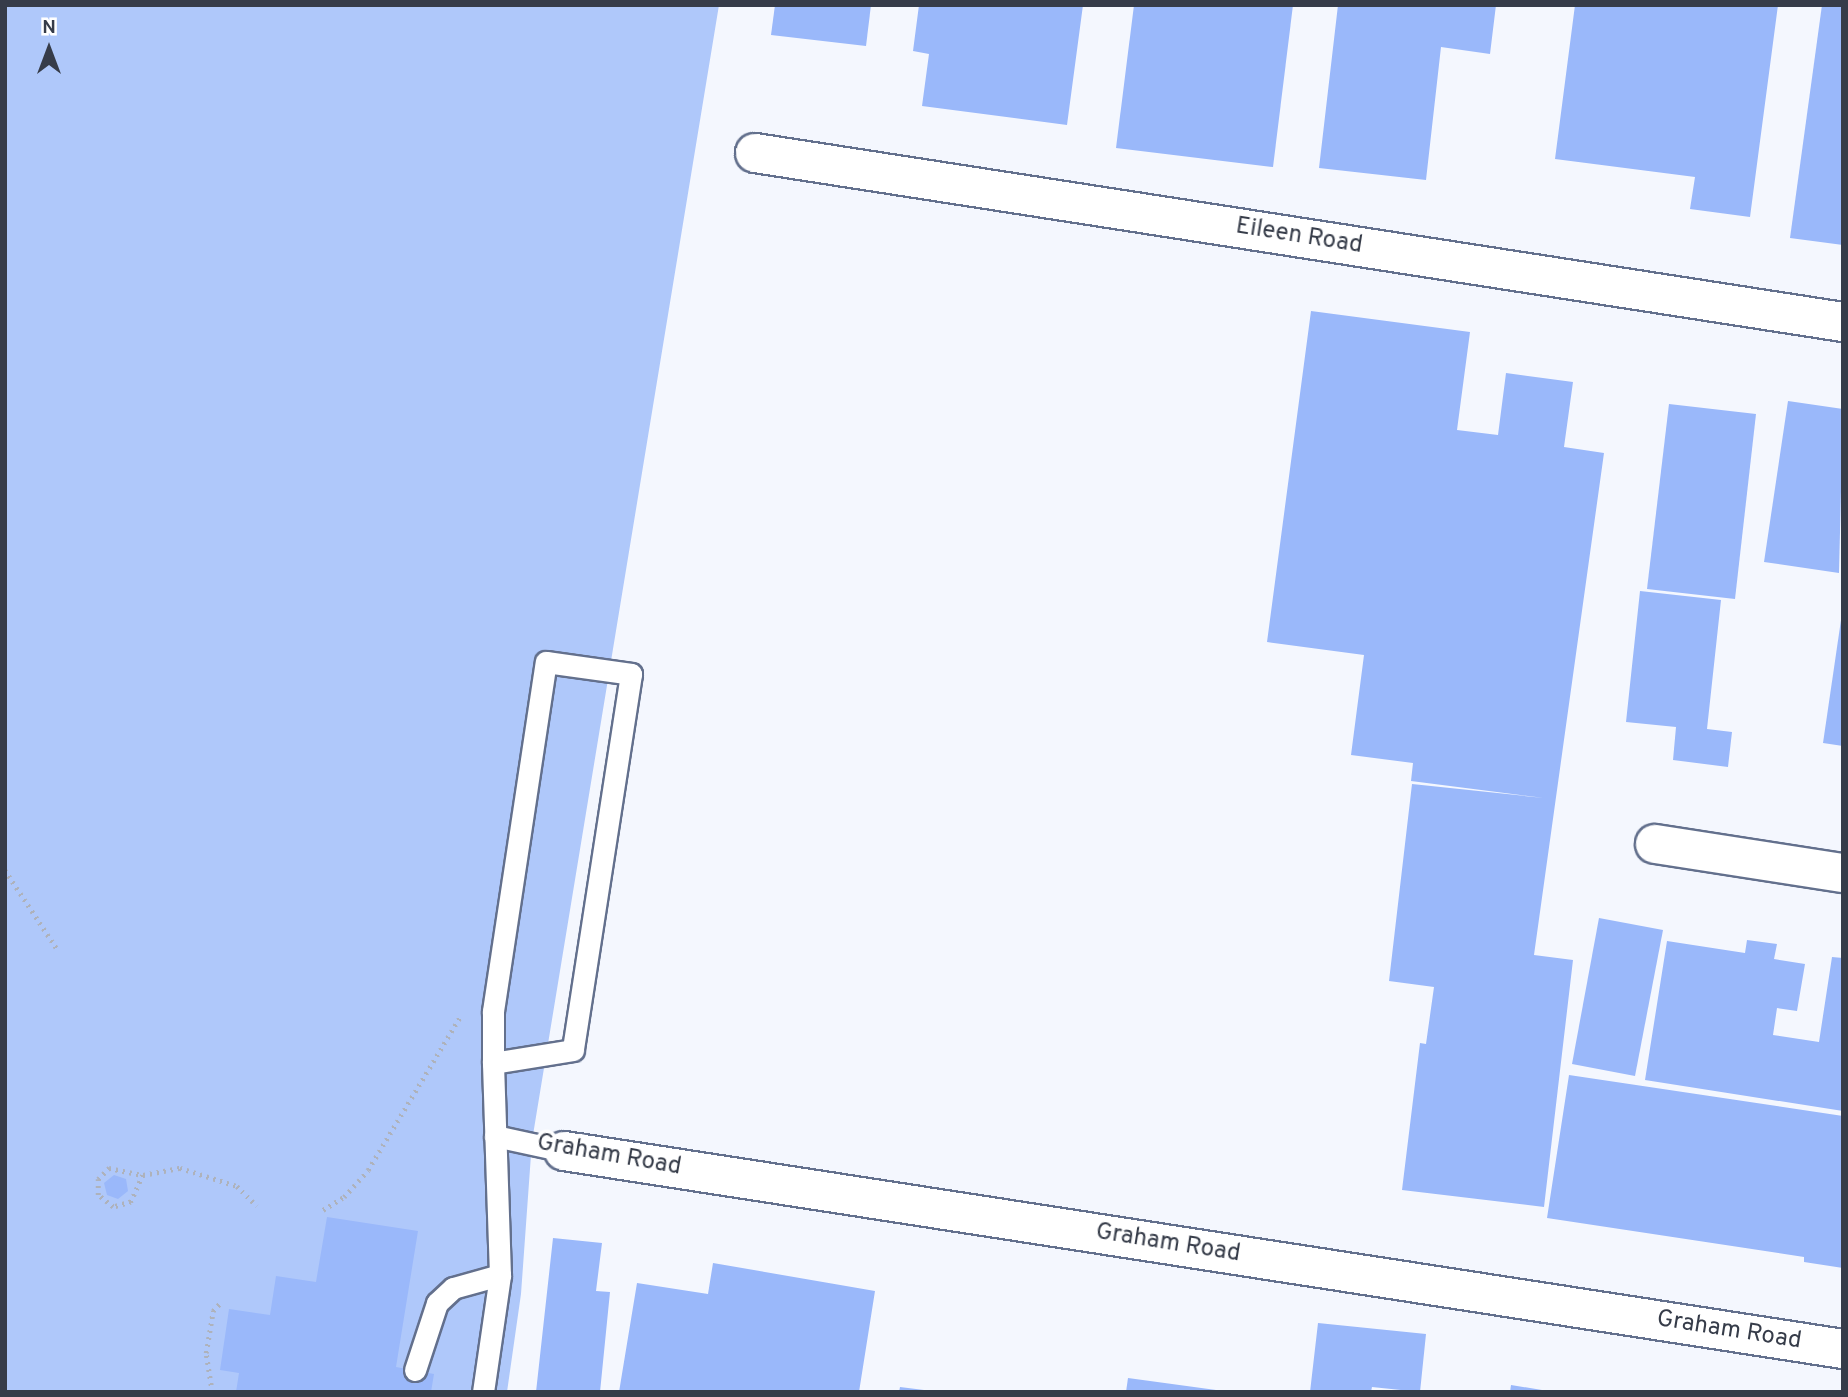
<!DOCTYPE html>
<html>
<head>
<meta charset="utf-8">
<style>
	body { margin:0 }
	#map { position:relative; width:1848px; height:1397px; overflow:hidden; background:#f4f7fe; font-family:Overpass,sans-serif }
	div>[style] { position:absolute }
	.green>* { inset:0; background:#afc8fa }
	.building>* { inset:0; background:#9ab8fa }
	.path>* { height:4.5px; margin-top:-2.25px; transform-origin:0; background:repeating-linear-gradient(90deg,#aeb2bb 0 2px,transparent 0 7px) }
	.roads { filter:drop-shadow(2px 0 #63708d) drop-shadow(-2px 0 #63708d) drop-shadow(0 2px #63708d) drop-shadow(0 -2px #63708d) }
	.lane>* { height:21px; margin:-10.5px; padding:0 10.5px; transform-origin:10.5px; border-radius:10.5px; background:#fff }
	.street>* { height:38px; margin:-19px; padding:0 19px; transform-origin:19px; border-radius:19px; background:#fff }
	span { translate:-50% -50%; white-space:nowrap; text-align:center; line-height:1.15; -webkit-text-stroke:7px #fff; paint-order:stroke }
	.street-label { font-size:24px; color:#363c49 }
	.frame { position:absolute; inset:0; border:7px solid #363c49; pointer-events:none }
	.north { position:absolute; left:14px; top:14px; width:70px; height:70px; -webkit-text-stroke:5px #fff; paint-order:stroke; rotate:0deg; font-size:19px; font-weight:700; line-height:28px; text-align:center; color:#363c49 }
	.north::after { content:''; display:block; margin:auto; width:24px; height:32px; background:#363c49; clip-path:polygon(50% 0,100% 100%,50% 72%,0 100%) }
</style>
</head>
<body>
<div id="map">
	<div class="green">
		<i style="clip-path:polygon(5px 5px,719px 5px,532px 1141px,521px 1294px,507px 1392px,5px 1392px)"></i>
	</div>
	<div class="building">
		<i style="clip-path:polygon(775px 5px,871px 5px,866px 46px,771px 35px)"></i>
		<i style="clip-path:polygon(919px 5px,1083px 5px,1067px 125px,922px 106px,929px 54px,913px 51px)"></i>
		<i style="clip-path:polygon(1134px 5px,1293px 5px,1273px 167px,1116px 148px)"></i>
		<i style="clip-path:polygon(1338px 5px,1496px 5px,1490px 54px,1441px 47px,1426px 180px,1319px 168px)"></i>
		<i style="clip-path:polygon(1575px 5px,1778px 5px,1750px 217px,1690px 209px,1695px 177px,1555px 159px)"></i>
		<i style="clip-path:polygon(1822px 5px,1843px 5px,1843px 245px,1790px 238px)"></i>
		<i style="clip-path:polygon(1311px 311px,1470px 332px,1457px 430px,1498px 435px,1506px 373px,1573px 382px,1564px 447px,1604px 453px,1534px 955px,1573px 960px,1544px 1207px,1402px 1190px,1420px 1043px,1426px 1044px,1434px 987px,1389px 981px,1412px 784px,1544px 798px,1411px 781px,1413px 763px,1351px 755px,1364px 655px,1267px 642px)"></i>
		<i style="clip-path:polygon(1788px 401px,1843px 409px,1839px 573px,1764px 562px)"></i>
		<i style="clip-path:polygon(1669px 404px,1756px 414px,1735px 599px,1647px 589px)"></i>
		<i style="clip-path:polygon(1640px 591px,1721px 600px,1707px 729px,1732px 732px,1728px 767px,1673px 760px,1676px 727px,1626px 722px)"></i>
		<i style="clip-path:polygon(1841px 620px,1843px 620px,1843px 746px,1823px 743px)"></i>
		<i style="clip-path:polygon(1599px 918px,1663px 930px,1635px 1076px,1572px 1064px)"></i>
		<i style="clip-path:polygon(1747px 940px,1777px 944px,1774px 959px,1805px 964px,1797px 1011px,1777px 1008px,1773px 1035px,1819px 1042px,1832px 957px,1843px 958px,1843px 1111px,1645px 1080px,1667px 941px,1745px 953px)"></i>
		<i style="clip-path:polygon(1569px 1075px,1843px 1116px,1843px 1268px,1804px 1262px,1804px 1257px,1547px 1218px)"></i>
		<i style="clip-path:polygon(114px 1175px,126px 1179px,128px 1191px,118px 1199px,107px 1195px,104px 1183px)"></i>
		<i style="clip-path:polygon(327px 1217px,418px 1231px,396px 1367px,434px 1374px,431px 1392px,236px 1392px,239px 1373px,220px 1370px,229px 1309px,270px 1315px,276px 1276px,316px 1282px)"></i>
		<i style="clip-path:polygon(553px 1238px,602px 1243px,596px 1291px,610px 1292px,600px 1392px,536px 1392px)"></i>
		<i style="clip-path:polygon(713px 1263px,875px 1291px,859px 1392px,619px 1392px,637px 1283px,708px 1294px)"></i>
		<i style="clip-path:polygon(1318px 1323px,1426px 1334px,1420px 1392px,1372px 1387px,1371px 1392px,1310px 1392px)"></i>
		<i style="clip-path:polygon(1128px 1378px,1216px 1390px,1216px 1392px,1126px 1392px)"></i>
		<i style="clip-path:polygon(1511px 1385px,1542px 1390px,1542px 1392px,1510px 1392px)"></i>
		<i style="clip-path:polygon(900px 1387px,924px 1390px,924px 1392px,899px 1392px)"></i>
	</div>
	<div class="path">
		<i style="left:5px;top:870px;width:95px;rotate:56.6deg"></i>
		<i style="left:143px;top:1175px;width:30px;rotate:114deg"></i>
		<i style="left:131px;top:1202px;width:19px;rotate:164deg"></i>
		<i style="left:113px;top:1207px;width:19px;rotate:-141deg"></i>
		<i style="left:98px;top:1195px;width:16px;rotate:-90deg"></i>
		<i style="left:98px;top:1179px;width:16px;rotate:-45deg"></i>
		<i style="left:109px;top:1168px;width:35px;rotate:12deg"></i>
		<i style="left:143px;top:1175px;width:38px;rotate:-11deg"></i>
		<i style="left:180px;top:1168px;width:60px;rotate:17.5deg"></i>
		<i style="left:237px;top:1186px;width:28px;rotate:45deg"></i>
		<i style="left:323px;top:1210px;width:25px;rotate:-32deg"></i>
		<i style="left:344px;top:1197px;width:36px;rotate:-48deg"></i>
		<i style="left:368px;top:1170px;width:181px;rotate:-59deg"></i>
		<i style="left:212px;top:1392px;width:39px;rotate:-99deg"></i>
		<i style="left:206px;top:1353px;width:43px;rotate:-80.5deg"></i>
		<i style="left:213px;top:1311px;width:12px;rotate:-48deg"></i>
	</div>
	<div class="roads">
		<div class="lane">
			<i style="left:495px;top:1136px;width:71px;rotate:12.3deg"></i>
			<i style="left:415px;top:1370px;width:71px;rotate:-71.8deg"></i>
			<i style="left:437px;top:1303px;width:22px;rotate:-43deg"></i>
			<i style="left:453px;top:1288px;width:49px;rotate:-15.5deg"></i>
			<i style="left:483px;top:1392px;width:118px;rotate:-81.7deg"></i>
			<i style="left:500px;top:1275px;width:212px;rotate:-91.9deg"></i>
			<i style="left:493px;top:1063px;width:52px;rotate:-90deg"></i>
			<i style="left:493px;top:1011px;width:353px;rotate:-81.4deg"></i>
			<i style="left:546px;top:662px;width:86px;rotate:8deg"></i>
			<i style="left:631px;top:674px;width:380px;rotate:98.8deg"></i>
			<i style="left:573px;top:1050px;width:81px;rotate:170.8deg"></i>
		</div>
		<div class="street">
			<i style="left:755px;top:153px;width:1101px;rotate:8.83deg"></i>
			<i style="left:1655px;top:844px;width:190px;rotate:8.8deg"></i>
			<i style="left:564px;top:1151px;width:1294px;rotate:8.8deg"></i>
		</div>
	</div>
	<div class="street-label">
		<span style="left:1299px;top:237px;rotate:9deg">Eileen Road</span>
		<span style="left:609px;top:1156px;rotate:10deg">Graham Road</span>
		<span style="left:1168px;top:1244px;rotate:9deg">Graham Road</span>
		<span style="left:1729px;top:1331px;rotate:9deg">Graham Road</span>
	</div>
	<div class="frame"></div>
	<div class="north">N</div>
</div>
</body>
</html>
